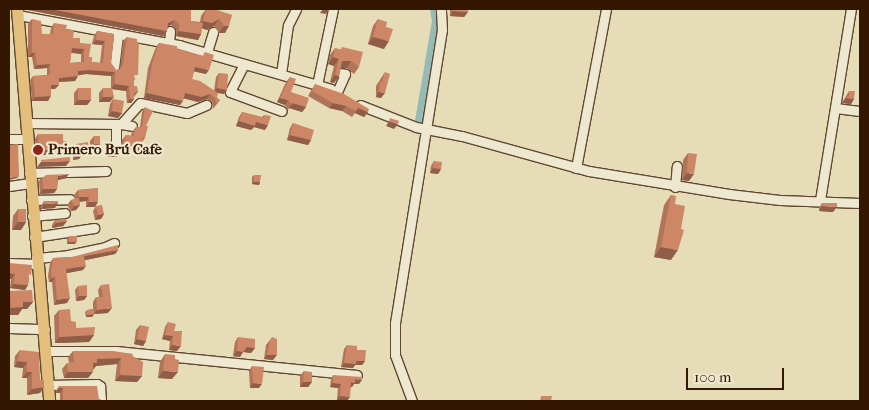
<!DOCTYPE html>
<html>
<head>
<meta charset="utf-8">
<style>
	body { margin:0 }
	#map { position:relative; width:869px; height:410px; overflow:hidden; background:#e6dcb7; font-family:"IM FELL French Canon",serif }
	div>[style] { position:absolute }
	.river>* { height:11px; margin:-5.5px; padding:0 5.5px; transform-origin:5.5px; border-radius:5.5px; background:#97bab4 }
	.roads { filter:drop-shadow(1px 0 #604830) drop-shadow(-1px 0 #604830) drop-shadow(0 1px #604830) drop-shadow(0 -1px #604830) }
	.minor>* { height:9px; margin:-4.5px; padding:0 4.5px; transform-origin:4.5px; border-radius:4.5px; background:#efe8d0 }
	.major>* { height:11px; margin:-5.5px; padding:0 5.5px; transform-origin:5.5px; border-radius:5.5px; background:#e3be7c }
	.wall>* { inset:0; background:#b07459 }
	.shaded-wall>* { inset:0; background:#905e48 }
	.building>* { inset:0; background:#cd8767 }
	.dots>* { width:14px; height:14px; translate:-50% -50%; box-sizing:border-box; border:2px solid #efe8d0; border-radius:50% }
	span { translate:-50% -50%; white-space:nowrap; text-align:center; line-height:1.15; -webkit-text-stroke:4.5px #efe8d0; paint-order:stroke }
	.poi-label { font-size:15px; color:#341703; font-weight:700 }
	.left { translate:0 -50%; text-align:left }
	.frame { position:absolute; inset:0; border:10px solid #341703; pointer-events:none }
	.scale { position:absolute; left:686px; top:368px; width:98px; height:22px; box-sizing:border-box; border:2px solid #341703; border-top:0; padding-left:6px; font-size:15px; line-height:18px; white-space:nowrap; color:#341703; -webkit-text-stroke:4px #efe8d0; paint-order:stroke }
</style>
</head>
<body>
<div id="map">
	<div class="river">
		<i style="left:420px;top:121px;width:101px;rotate:-80.4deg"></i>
		<i style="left:437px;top:21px;width:12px;rotate:-99deg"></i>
	</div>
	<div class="roads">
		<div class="minor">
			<i style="left:18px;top:15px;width:164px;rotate:10.6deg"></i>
			<i style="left:179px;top:45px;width:158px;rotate:16.1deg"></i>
			<i style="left:169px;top:43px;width:12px;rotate:-85deg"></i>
			<i style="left:207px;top:52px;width:21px;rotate:-73deg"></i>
			<i style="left:244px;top:64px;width:31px;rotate:117deg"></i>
			<i style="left:230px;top:92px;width:55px;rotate:20.1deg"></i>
			<i style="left:114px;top:68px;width:34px;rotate:-83deg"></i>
			<i style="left:281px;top:74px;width:49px;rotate:-81.9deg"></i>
			<i style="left:288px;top:25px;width:18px;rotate:-63deg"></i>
			<i style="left:317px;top:85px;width:78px;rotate:-78.1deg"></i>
			<i style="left:337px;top:92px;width:20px;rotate:-66deg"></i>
			<i style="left:345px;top:74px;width:4px;rotate:-166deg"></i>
			<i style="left:360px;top:105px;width:60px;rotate:21.4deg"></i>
			<i style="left:416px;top:127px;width:47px;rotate:11.1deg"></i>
			<i style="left:462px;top:136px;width:132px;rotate:15.4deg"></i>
			<i style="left:589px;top:171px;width:142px;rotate:9.3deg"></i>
			<i style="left:729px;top:194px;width:51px;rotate:6.7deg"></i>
			<i style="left:780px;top:200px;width:80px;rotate:2.1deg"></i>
			<i style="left:835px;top:108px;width:25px;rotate:7deg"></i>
			<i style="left:26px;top:123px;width:95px;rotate:0.6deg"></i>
			<i style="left:121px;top:124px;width:28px;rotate:-48deg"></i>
			<i style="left:140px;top:103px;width:48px;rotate:12deg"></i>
			<i style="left:187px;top:113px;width:21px;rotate:-23deg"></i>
			<i style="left:121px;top:124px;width:11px;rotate:10deg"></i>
			<i style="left:116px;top:125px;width:21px;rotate:90deg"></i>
			<i style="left:9px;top:139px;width:18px"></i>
			<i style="left:576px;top:168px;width:162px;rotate:-79.3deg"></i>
			<i style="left:29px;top:173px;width:77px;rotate:-1.5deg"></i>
			<i style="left:9px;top:186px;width:21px;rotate:-8deg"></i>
			<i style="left:675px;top:187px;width:21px;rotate:-85deg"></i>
			<i style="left:31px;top:200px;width:39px;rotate:-1deg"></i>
			<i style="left:820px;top:200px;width:193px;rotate:-80.8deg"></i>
			<i style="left:32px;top:216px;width:33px;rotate:-5deg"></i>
			<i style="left:34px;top:237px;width:61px;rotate:-8.5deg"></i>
			<i style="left:36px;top:258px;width:32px;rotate:-5deg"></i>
			<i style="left:68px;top:255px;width:38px;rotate:-12deg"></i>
			<i style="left:105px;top:247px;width:10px;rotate:-24deg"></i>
			<i style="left:9px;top:263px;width:28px;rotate:2deg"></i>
			<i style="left:9px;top:328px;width:36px;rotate:2deg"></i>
			<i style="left:46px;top:351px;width:70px"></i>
			<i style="left:116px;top:351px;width:242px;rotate:5.7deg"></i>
			<i style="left:48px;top:385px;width:49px;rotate:-1.2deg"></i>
			<i style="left:97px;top:384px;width:4px;rotate:34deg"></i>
			<i style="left:100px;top:386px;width:15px;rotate:86deg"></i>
			<i style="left:412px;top:401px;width:49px;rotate:-110.3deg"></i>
			<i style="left:395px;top:355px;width:32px;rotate:-90deg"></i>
			<i style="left:395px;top:323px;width:297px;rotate:-80.9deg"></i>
			<i style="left:442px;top:30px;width:21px;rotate:-93deg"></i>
		</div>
		<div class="major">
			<i style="left:17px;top:9px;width:393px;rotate:85.3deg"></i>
		</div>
	</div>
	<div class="wall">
		<i style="clip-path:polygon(28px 9px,190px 9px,191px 21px,200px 22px,201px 16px,206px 9px,211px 10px,212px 9px,232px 15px,225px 33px,219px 33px,214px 26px,207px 30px,202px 28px,201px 34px,198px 40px,176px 36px,176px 29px,171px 25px,168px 26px,167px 31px,163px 36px,28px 10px)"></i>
		<i style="clip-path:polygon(450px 9px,468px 9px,468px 12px,464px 17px,450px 16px)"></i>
		<i style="clip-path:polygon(evenodd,32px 19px,42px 34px,50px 34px,51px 28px,54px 23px,66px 29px,73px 38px,80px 43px,89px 57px,92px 62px,100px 63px,102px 45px,92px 44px,94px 36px,97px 31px,114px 34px,111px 63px,116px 70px,120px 69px,123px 41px,127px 37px,135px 80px,134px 80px,134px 86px,138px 92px,134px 97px,134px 99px,131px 103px,127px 103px,126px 91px,112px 89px,110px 102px,99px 102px,99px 93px,103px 88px,111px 88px,111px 76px,86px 74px,78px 75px,75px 81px,59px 82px,55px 89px,51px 89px,48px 101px,32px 101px,30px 80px,33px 76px,47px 75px,47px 68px,34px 69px,32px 57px,28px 57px,28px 23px,32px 19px,71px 53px,81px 54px,81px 62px,70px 63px,71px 53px)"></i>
		<i style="clip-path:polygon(378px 19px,386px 27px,384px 49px,368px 44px,373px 26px)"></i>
		<i style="clip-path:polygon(159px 43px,203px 56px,205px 52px,206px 74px,194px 71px,192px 79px,214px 91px,216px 77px,219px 73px,227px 90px,224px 94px,217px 93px,217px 98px,220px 100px,213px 109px,212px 102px,207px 99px,198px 102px,184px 98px,180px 105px,144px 98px,148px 68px,156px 47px)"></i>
		<i style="clip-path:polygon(342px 47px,359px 67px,354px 74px,347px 68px,341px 68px,339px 76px,334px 83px,330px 82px,334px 66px,328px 64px,330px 55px,335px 48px,341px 50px)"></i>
		<i style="clip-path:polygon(385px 72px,381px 98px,376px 97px,376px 86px)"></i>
		<i style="clip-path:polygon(290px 77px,291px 92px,306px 107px,302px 112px,289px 108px,288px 110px,285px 105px,277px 102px,286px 82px)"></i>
		<i style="clip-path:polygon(315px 84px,368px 112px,364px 117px,355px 113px,352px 117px,342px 111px,329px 108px,308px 96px)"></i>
		<i style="clip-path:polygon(78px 88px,91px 100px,87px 105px,74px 105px,74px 93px)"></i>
		<i style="clip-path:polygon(849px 91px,854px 99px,851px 104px,842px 103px)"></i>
		<i style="clip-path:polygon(113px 99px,122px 113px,118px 118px,108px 116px,110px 104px)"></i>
		<i style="clip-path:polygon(145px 107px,146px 126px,145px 138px,142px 142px,142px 146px,138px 151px,130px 149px,127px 153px,121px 151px,117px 157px,108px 157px,107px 151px,111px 146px,120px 147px,122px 140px,126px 135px,131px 136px,132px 132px,136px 127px,140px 127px,142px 112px)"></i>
		<i style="clip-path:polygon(242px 112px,262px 117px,264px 115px,265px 130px,254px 127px,251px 130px,236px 126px,239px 117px)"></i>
		<i style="clip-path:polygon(293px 123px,311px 140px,308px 145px,287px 140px,290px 128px)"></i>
		<i style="clip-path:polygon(38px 134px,63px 141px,65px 154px,36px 155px,35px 139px)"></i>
		<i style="clip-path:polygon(94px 136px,97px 149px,90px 149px,90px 141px)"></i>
		<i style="clip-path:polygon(76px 144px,89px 151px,85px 156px,81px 156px,79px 159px,73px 160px,73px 149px)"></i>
		<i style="clip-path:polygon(688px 153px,689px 181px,682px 180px,683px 160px)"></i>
		<i style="clip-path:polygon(434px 161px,441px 169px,438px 174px,430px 173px,431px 166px)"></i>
		<i style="clip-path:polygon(46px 175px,66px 178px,58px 180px,57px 189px,54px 193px,40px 194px,39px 181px,42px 177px,44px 177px)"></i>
		<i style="clip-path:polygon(254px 175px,260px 182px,259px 185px,252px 184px,252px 177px)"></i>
		<i style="clip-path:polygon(98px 188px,95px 207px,86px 207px,86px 201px,79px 202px,80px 205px,76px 210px,71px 211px,67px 205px,71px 200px,75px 199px,74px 195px,78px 190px)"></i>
		<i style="clip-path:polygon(671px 195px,675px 204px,671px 260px,654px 257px,664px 205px)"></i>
		<i style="clip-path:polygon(44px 201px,55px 208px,41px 209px,41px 206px)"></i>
		<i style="clip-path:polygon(822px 203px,833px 212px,819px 211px,819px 208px)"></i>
		<i style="clip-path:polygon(96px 206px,104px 214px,101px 219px,95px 220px,93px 211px)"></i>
		<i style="clip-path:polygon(18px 209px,26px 222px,21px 230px,12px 230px,13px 216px)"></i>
		<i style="clip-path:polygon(55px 220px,67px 221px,63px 226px,52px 228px,52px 225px)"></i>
		<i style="clip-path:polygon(69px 236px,75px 244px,67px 244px,67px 239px)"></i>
		<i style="clip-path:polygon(118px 250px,115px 254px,85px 260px,83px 270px,66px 273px,67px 303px,54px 305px,52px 282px,49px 282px,48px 276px,50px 263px,53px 258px,72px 257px)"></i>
		<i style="clip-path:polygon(9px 263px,29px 278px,28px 285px,25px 290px,10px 288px,11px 279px)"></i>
		<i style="clip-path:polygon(101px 285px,108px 313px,94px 314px,92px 317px,86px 317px,85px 312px,87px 310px,93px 309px,93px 302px,96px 297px,99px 297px,98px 290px)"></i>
		<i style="clip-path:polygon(78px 286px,87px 296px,84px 300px,76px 301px,75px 290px)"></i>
		<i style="clip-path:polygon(10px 291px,33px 302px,27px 309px,22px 309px,18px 315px,9px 315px,9px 293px)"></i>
		<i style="clip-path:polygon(59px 310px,71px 321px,76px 328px,94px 335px,89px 342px,55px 343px,54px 316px)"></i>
		<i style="clip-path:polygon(168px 322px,174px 331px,177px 351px,169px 350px,170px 341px,162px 339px,165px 327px)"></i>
		<i style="clip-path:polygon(140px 325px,146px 341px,143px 346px,134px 344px,136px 330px)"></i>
		<i style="clip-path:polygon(238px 337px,255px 348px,251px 353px,243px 352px,240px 357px,233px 356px,235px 342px)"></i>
		<i style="clip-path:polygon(270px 340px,273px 360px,264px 359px,266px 345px)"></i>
		<i style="clip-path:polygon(347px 345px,357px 350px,365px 361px,362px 365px,355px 365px,353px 368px,341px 367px,344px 349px)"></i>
		<i style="clip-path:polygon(20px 350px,40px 380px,44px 387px,40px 393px,27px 395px,27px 378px,22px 378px,23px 368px,14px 367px,15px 356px)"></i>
		<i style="clip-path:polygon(73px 351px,133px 354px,132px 355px,142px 376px,137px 382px,115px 381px,117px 364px,96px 366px,88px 378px,64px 378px,62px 369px,67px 363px,69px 363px,68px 357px)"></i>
		<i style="clip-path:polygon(165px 354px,172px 379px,158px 378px,160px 362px)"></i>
		<i style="clip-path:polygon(252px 366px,259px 388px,250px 388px,249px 371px)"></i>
		<i style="clip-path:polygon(304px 371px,312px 382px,308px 387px,300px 387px,300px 376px)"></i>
		<i style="clip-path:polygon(333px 375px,359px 384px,354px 384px,352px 387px,351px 387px,347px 401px,337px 400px,338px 388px,330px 387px,331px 379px)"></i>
		<i style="clip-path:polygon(59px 386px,99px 399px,103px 401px,60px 401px,60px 393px,56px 393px,56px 391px)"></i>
	</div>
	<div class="shaded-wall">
		<i style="clip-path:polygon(29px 9px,50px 9px,167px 31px,163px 36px,28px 10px)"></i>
		<i style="clip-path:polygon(323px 9px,329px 9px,326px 14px,320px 13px)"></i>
		<i style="clip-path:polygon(453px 11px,468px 12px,464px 17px,450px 16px)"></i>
		<i style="clip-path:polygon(219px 19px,214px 26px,207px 30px,198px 27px,203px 21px)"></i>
		<i style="clip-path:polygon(175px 20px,171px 25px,165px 28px,168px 23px)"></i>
		<i style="clip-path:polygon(224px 26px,229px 26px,225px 33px,219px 33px)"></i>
		<i style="clip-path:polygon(179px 31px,201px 34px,198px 40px,176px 36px)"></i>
		<i style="clip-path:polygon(373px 37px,389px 41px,384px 49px,368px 44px)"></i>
		<i style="clip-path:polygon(96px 40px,105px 41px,102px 45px,92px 44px)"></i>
		<i style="clip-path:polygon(72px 48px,84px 49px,81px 54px,68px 52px)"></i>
		<i style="clip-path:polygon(35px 52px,32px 57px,28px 57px,32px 53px)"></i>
		<i style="clip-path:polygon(333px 57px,339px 59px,334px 66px,328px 64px)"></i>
		<i style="clip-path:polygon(342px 61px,351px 61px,347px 68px,337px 68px)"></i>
		<i style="clip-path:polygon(50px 64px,47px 68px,34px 69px,37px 65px)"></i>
		<i style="clip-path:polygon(195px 67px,209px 70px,206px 74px,192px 71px)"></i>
		<i style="clip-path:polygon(89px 70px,115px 72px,111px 76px,86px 74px,75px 76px,78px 71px)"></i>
		<i style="clip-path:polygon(335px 75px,339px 76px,334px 83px,330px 82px)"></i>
		<i style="clip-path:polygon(78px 76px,75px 81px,55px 82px,59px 78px)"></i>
		<i style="clip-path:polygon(115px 84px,129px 86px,126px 91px,111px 89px)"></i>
		<i style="clip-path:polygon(51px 85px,59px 85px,55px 89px,48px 89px)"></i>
		<i style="clip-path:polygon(217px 88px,227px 90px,224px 94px,214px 92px)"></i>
		<i style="clip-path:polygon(379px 92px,385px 93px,381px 98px,376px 97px)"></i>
		<i style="clip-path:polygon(147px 93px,183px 101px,180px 105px,144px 98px)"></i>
		<i style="clip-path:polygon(185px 93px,210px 94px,207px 99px,198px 102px,182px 98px)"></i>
		<i style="clip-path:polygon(51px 96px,48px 101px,32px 101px,35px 97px)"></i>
		<i style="clip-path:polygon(103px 97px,114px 97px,110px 102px,99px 102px)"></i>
		<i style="clip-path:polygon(280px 98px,288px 100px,285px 105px,277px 102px)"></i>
		<i style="clip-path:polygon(846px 98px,854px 99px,851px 104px,842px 103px)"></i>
		<i style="clip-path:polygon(130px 99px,134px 99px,131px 103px,127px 103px)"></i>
		<i style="clip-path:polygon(78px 100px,91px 100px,87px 105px,74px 105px)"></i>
		<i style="clip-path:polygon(292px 103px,306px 107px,302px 112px,289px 108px)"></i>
		<i style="clip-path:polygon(333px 103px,346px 106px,342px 111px,329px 108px)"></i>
		<i style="clip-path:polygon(358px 108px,368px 112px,364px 117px,355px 113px)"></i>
		<i style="clip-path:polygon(112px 111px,122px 113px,118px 118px,108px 116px)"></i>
		<i style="clip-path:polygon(239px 121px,256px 122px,268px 125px,265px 130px,254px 127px,251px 130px,236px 126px)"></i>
		<i style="clip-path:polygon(389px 121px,398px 124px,394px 129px,386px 126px)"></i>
		<i style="clip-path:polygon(290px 135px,311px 140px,308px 145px,287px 140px)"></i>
		<i style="clip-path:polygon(94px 144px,100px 144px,97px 149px,90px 149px)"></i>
		<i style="clip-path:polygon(132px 144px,142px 146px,138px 151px,130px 149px,127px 153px,119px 151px,123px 146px)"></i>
		<i style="clip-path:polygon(39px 150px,68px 150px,65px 154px,36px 155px)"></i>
		<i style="clip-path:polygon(82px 151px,89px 151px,85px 156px,81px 156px,79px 159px,73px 160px,77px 155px)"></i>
		<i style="clip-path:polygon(111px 152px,121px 152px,117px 157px,108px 157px)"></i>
		<i style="clip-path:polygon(70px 161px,66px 166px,37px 167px,41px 162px)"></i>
		<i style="clip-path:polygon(433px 168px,441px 169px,438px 174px,430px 173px)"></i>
		<i style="clip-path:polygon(687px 173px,694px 174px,689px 181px,682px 180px)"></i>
		<i style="clip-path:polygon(69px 174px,66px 178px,55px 181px,58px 176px)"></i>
		<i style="clip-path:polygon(19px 176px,17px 178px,9px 180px,9px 178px)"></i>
		<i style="clip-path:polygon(254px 182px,260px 182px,259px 185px,252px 184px)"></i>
		<i style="clip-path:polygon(43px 189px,57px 189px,54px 193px,40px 194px)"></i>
		<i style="clip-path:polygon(79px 197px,89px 197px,86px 201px,75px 202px)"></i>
		<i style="clip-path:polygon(89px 202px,98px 202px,95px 207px,86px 207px)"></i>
		<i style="clip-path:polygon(58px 203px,55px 208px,41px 209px,44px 204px)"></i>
		<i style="clip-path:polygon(80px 205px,76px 210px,71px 211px,74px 206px)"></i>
		<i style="clip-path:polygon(822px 206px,837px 207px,833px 212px,819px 211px)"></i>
		<i style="clip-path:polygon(104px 214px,101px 219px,95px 220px,98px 215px)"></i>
		<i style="clip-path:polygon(67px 221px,63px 226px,52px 228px,56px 223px)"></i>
		<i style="clip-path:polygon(18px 222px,26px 222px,21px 230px,12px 230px)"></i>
		<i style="clip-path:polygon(77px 241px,75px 244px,67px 244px,69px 242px)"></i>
		<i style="clip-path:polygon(661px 247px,678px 250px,671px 260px,654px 257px)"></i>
		<i style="clip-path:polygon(118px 250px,115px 254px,81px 261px,84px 256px)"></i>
		<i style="clip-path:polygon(86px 266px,83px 270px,63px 274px,66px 269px)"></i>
		<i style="clip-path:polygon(9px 273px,15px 274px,11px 279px,9px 279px)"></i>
		<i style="clip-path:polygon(55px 277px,52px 282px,49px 282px,52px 278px)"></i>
		<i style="clip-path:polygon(14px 284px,28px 285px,25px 290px,10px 288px)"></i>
		<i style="clip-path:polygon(79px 296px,87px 296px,84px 300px,76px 301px)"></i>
		<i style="clip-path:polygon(70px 298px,67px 303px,54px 305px,57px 300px)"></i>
		<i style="clip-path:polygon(23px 302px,33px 302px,27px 309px,22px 309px,18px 315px,9px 315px,9px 310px,11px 308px)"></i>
		<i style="clip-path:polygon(112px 308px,108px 313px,94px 314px,97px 310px)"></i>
		<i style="clip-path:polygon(94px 314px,92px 317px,86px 317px,87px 315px)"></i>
		<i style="clip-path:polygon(94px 335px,89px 342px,55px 343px,59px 337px)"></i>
		<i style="clip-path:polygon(165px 335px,173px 336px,170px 341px,162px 339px)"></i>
		<i style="clip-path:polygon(137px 339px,146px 341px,143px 346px,134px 344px)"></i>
		<i style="clip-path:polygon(172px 345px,181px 346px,177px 351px,169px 350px)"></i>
		<i style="clip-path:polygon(247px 347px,255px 348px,251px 353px,243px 352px,240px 357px,233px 356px,237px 351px)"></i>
		<i style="clip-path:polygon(267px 355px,277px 355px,273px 360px,264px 359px)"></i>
		<i style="clip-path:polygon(121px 358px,117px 364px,96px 366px,93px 369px,93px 363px,97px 359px)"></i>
		<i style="clip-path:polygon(18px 361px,27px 362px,23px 368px,14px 367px)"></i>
		<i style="clip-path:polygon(356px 361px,365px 361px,362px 365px,355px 365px,353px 368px,341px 367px,344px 363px)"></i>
		<i style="clip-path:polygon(163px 371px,178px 372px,172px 379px,158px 378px)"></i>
		<i style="clip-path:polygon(27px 372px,32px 372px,27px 378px,22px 378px)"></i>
		<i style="clip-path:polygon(68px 372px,93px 372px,88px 378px,64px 378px)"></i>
		<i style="clip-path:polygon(120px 375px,142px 376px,137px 382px,115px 381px)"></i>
		<i style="clip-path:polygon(355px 379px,362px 380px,359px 384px,354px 384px,352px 387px,348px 386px,351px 382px)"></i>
		<i style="clip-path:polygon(303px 382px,312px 382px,308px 387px,300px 387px)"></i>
		<i style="clip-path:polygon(253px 383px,262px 384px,259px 388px,250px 388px)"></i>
		<i style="clip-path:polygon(333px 383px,341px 384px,338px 388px,330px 387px)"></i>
		<i style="clip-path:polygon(44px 387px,40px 393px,27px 395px,32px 389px)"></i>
		<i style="clip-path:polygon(59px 388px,63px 388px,60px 393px,56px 393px)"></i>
		<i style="clip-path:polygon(340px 396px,350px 397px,347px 401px,337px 400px)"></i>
	</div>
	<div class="building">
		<i style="clip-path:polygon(50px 9px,191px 9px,191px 21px,203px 23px,201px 34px,179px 31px,179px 24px,175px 20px,168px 23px,167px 31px)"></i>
		<i style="clip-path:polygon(206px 9px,212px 10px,212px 9px,214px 9px,232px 15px,229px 26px,224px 26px,219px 19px,212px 23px,203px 21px)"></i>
		<i style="clip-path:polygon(453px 9px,468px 9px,468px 12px,453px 11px)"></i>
		<i style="clip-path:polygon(evenodd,32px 19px,41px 21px,42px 34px,53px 34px,54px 23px,67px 25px,66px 29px,74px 30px,73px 38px,80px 38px,80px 43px,91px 44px,89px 57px,92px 57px,92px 62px,103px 63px,105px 41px,96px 40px,97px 31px,114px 34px,111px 63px,116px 70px,120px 69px,123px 65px,127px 37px,137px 39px,137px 43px,139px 43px,138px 75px,134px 75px,134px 86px,137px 86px,138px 92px,134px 92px,134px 99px,130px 99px,129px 86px,115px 84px,115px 72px,89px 70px,78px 71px,78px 76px,59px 78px,59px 85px,51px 85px,51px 96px,35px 97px,33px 76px,50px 75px,50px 64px,37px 65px,35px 52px,32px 53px,32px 19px,72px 48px,84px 49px,84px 62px,70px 63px,72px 48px)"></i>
		<i style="clip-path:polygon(378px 19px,387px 22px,386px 27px,393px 29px,389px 41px,373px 37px)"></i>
		<i style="clip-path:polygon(159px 43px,177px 46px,177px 49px,203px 56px,205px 52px,214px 55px,209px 70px,195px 67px,192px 79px,200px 81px,218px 93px,217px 98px,220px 100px,217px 104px,215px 98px,210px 94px,201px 97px,185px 93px,183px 101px,147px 93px,152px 64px)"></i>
		<i style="clip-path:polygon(342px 47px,363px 52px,359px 67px,351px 61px,342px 61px,339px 76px,335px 75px,339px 59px,333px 57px,335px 48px,342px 50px)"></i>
		<i style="clip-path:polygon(385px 72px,390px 74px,385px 93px,379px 92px,380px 81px,382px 82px)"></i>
		<i style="clip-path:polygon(219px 73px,228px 74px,227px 90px,217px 88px)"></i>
		<i style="clip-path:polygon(290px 77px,296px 79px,291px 92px,309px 98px,306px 107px,292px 103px,292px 105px,288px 100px,280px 98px)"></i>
		<i style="clip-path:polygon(315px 84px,344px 94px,369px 109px,368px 112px,358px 108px,356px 111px,346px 106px,333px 103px,312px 91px)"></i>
		<i style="clip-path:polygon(78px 88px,91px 88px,91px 100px,78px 100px)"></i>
		<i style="clip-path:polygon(103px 88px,112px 88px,114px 97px,103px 97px)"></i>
		<i style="clip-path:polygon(849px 91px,855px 91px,854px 99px,846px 98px,849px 96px)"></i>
		<i style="clip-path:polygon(113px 99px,124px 101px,122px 113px,112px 111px)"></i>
		<i style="clip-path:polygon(145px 107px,153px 111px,146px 126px,148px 126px,145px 138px,143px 137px,142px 146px,132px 144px,131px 148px,123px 146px,126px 135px,133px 136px,136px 127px,142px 127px)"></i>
		<i style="clip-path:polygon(242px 112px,264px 118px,264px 115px,271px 116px,268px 125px,256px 122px,255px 126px,239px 121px)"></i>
		<i style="clip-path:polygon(390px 118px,399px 121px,398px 124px,389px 121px)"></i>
		<i style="clip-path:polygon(293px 123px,314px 130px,311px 140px,290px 135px)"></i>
		<i style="clip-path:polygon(38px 134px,63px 134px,63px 141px,67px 141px,68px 150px,39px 150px)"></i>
		<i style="clip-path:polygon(94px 136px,100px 136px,100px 144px,94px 144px)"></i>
		<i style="clip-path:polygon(88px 142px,89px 151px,82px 151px,82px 154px,77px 155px,76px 144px)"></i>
		<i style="clip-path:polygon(18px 144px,19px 176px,9px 178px,9px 145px)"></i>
		<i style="clip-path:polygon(111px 146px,121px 147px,121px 152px,111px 152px)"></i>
		<i style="clip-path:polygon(688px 153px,697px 154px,694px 174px,687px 173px)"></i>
		<i style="clip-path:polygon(70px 157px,70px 161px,41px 162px,41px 160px)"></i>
		<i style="clip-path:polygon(434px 161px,442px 162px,441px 169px,433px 168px)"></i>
		<i style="clip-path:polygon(69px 174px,58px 176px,57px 189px,43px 189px,42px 177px,46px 177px,46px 175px)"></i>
		<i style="clip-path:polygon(254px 175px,261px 175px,260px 182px,254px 182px)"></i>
		<i style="clip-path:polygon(98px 188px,98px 202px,89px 202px,89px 197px,79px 197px,78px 190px)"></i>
		<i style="clip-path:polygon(671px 195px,676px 196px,675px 204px,685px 206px,681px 229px,684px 230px,678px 250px,661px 247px)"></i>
		<i style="clip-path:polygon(79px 198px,80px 205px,74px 206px,71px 200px)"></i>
		<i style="clip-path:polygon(44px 201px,58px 201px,58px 203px,44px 204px)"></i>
		<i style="clip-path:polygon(822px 203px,837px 203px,837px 207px,822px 206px)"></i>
		<i style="clip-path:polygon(102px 205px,104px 214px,98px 215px,96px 206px)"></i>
		<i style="clip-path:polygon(18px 209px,26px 209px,26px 222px,18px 222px)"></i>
		<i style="clip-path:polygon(66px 219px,67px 221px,56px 223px,55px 220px)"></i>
		<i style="clip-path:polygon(69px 236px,77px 236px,77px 241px,69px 242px)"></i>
		<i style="clip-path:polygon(118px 245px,118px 250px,84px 256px,86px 266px,66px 269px,70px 298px,57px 300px,55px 277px,52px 278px,51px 272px,53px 258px,72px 257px)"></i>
		<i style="clip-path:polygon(9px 263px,32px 265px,31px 275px,29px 274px,28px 285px,14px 284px,15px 274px,9px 273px)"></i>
		<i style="clip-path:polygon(109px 284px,112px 308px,97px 310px,96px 297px,103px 297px,101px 285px)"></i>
		<i style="clip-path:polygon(87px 285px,87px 296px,79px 296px,78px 286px)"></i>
		<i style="clip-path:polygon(32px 290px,33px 302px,23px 302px,23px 307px,11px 308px,10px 291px)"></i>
		<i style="clip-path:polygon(70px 309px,71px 321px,76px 322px,76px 328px,95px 327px,94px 335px,59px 337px,59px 310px)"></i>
		<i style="clip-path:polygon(94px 309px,94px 314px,87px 315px,87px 310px)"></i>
		<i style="clip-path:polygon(168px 322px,176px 324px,174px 331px,182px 331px,181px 346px,172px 345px,173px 336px,165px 335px)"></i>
		<i style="clip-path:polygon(140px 325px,149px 327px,146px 341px,137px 339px)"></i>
		<i style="clip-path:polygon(238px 337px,255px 339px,255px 348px,247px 347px,243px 352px,237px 351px)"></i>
		<i style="clip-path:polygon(272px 337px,277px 339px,277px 355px,267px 355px,270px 340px)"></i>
		<i style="clip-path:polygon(347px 345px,357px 346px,357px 350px,366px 350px,365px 361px,356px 361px,356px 364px,344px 363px)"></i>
		<i style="clip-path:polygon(20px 350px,39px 352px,40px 380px,44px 380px,44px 387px,32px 389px,32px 372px,27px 372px,27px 362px,18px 361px)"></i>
		<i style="clip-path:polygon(73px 351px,113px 351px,133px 354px,131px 355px,143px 362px,142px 376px,120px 375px,121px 358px,97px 359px,97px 363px,93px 363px,93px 372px,68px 372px,67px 363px,74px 362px)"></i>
		<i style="clip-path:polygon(165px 354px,175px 355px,175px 359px,179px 360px,178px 372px,163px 371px)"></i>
		<i style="clip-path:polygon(252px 366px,264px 367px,262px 384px,253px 383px)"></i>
		<i style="clip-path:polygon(304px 371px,312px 372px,312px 382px,303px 382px)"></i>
		<i style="clip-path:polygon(333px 375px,362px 377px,362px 380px,355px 379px,355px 383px,351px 382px,350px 397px,340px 396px,341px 384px,333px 383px)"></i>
		<i style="clip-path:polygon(59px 386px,97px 386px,99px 399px,103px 401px,63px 401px,63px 388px,59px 388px)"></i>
		<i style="clip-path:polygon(541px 396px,552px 396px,551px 401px,540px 401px)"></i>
	</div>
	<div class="dots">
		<i style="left:38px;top:150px;background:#8f2418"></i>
	</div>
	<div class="poi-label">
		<span class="left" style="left:48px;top:150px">Primero Brú Cafe</span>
	</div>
	<div class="frame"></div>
	<div class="scale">100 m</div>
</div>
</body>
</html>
